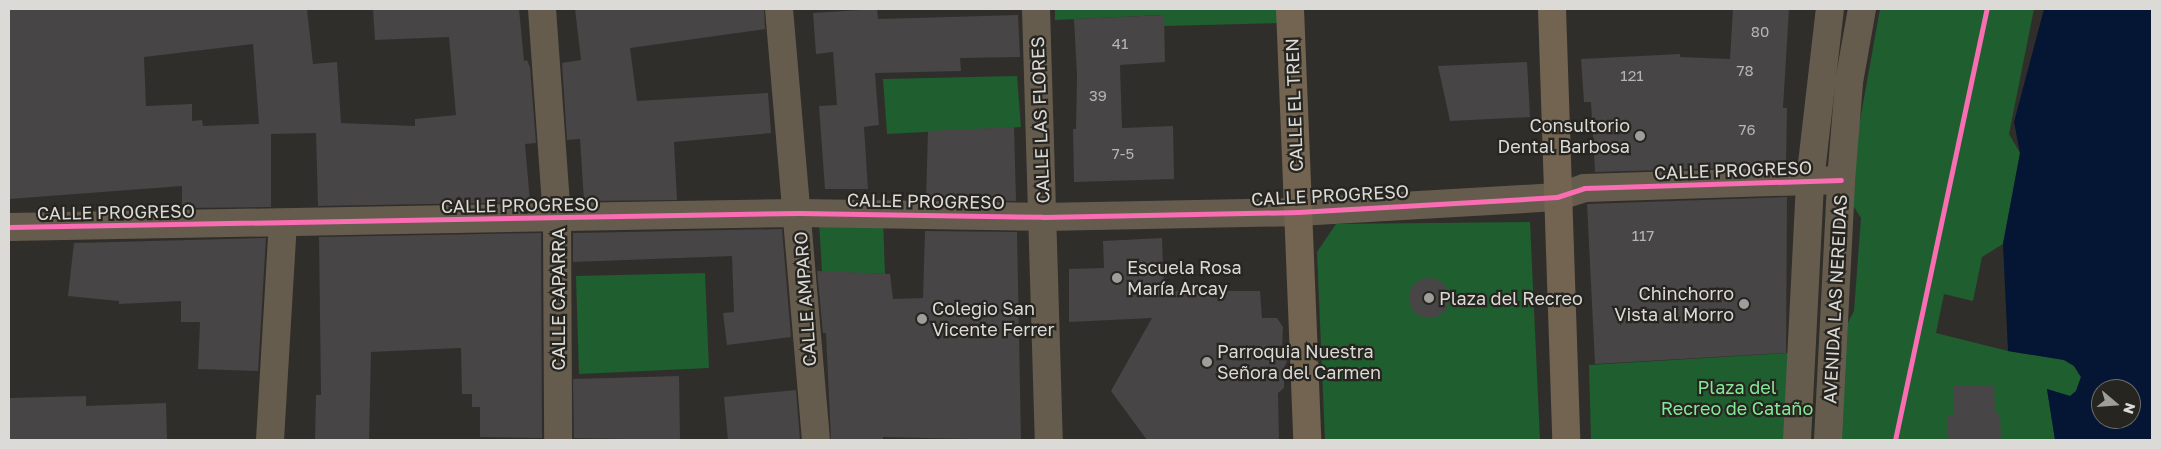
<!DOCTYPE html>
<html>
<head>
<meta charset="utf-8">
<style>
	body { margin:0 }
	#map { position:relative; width:2161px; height:449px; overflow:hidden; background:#302e2b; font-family:"Golos Text",sans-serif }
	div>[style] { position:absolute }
	.green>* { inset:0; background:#1e5e2f }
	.water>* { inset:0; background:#041633 }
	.building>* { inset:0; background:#474545 }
	.round { border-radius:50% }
	.minor>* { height:28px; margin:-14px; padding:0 14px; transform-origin:14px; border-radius:14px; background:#665c4d }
	.tertiary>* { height:28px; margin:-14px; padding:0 14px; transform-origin:14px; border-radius:14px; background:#665c4d }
	.secondary>* { height:28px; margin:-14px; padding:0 14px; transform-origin:14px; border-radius:14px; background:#726450 }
	.cycleway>* { height:5px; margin:-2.5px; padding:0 2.5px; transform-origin:2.5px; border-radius:2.5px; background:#f96db3 }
	.dots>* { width:14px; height:14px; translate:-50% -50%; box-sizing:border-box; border:2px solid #272520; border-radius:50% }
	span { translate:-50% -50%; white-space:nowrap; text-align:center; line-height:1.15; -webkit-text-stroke:4.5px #272520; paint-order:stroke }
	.number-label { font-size:15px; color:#b7b5b2 }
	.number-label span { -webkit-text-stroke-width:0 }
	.street-label { font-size:18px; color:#dcdad7 }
	.poi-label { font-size:18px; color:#dcdad7 }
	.right { translate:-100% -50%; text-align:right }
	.left { translate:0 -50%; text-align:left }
	.park-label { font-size:18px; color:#83e997 }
	.frame { position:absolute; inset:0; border:10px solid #dcdad7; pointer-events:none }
	.north { position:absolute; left:2091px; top:379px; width:50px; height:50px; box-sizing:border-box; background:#272520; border:1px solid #6f6d69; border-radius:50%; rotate:108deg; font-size:14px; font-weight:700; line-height:20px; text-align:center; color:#dcdad7 }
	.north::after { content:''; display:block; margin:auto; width:18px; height:22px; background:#a09e9b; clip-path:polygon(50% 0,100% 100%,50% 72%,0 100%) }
</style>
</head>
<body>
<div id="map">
	<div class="green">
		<i style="clip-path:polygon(1055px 9px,1277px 9px,1277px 23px,1164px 26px,1163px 15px,1055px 20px)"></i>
		<i style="clip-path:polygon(1880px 9px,2034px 9px,2009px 134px,2020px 153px,2003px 244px,1982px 257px,1973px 301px,1944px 294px,1936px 333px,2008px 351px,2064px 360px,2074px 366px,2081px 377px,2076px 391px,2070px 396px,2047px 389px,2055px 440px,1837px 440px,1842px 334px,1854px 311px,1861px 218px,1850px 201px,1850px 176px)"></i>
		<i style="clip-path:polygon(1017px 76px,1021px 127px,887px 134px,883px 79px)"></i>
		<i style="clip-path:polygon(883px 219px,885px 274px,822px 272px,819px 221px)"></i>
		<i style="clip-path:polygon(1530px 222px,1540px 440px,1325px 440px,1317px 252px,1336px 224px)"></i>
		<i style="clip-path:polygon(705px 273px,709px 368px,579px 374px,576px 276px)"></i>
		<i style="clip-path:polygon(1788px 353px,1784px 440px,1591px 440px,1589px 365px)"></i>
	</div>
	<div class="water">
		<i style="clip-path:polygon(evenodd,2044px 9px,2152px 9px,2152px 440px,2055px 440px,2047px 389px,2070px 396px,2076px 391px,2081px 377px,2074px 366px,2064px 360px,2008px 351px,2003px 244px,2020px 153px,2014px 122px,2044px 9px,2101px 389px,2131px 389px,2131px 419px,2101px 419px,2101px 389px)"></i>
	</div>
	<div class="building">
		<i style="clip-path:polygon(evenodd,9px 9px,307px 9px,313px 64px,337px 62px,341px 123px,415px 126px,415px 119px,456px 115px,449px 37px,375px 40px,373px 9px,519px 9px,524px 61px,527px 60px,530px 67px,536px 143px,525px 144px,530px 202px,318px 206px,316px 133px,271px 134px,271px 207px,182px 208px,182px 186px,9px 199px,9px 9px,253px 44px,259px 124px,203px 126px,202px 120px,192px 121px,192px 104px,146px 106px,144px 57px,253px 44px)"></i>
		<i style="clip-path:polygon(575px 9px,764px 9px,765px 29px,630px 48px,637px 101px,768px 93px,771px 133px,674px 142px,677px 200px,584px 201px,580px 139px,567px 140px,562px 63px,581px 60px)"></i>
		<i style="clip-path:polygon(877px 9px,878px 19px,1018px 15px,1020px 57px,960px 58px,961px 71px,875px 73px,879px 125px,864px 127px,868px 189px,825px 189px,819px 106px,837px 105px,833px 52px,816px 54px,813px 13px)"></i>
		<i style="clip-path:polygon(1733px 9px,1789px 9px,1783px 108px,1787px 108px,1786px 166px,1595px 172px,1591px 102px,1584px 102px,1581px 59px,1680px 54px,1680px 57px,1730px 59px)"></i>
		<i style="clip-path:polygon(1164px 15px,1165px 62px,1120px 65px,1122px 128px,1173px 126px,1174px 179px,1074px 182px,1073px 129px,1076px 129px,1077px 75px,1074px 19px)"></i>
		<i style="clip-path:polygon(1527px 62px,1530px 117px,1450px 121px,1438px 66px)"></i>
		<i style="clip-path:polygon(1014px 127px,1016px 201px,926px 199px,928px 131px)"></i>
		<i style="clip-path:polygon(1787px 197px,1786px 353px,1595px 364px,1587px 204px)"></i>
		<i style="clip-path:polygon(782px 229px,791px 337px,727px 345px,723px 313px,734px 312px,732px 256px,573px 262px,573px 233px)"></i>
		<i style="clip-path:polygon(925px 231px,1017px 232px,1021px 440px,883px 437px,883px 440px,831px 440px,826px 333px,823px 333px,817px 271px,890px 274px,893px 299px,923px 298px)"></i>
		<i style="clip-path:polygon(541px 233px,542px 438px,480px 437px,480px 407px,472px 407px,472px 394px,462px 394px,461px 348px,371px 352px,369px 440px,315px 439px,316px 395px,321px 395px,319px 237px)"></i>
		<i style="clip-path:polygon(266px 238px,258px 371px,198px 369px,200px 322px,181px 322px,181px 301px,119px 304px,119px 301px,68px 296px,74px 243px)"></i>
		<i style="clip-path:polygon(1162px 238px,1164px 291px,1260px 291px,1262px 318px,1277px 318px,1283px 327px,1282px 349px,1288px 359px,1284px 368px,1284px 388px,1278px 393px,1279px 440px,1147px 440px,1111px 391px,1152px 318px,1069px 322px,1069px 269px,1104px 268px,1103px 241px)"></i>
		<i class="round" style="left:1409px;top:278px;width:40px;height:40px"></i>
		<i style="clip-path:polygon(679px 376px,680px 440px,574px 438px,573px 379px)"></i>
		<i style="clip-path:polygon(1994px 385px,1995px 414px,2000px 414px,2001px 440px,1948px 440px,1947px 415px,1953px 415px,1953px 386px)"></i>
		<i style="clip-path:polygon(796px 390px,800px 440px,728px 440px,724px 397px)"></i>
		<i style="clip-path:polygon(86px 396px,86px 406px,166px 403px,167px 440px,9px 440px,9px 398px)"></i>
	</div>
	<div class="minor">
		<i style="left:542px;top:9px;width:211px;rotate:85.9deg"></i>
		<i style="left:557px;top:219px;width:221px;rotate:89.7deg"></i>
		<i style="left:779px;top:9px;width:433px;rotate:85.1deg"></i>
		<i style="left:1036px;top:9px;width:431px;rotate:88.3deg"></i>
		<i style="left:9px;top:227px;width:790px;rotate:-1.02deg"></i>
		<i style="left:799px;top:213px;width:244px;rotate:0.9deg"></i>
		<i style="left:1043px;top:217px;width:255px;rotate:-1.1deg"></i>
		<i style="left:1298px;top:212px;width:259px;rotate:-3.3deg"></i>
		<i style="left:1557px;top:197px;width:28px;rotate:-18deg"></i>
		<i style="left:1584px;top:188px;width:257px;rotate:-1.8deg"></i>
		<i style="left:270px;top:440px;width:217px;rotate:-86.6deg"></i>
	</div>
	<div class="tertiary">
		<i style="left:1797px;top:440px;width:259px;rotate:-87.1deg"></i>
		<i style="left:1810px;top:181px;width:173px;rotate:-83.4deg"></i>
		<i style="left:1828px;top:440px;width:260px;rotate:-87.1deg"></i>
		<i style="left:1841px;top:180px;width:98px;rotate:-85.3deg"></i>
		<i style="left:1849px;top:82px;width:74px;rotate:-79.9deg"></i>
	</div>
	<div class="secondary">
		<i style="left:1290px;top:9px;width:431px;rotate:87.7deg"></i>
		<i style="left:1552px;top:9px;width:431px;rotate:88.1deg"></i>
	</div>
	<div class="cycleway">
		<i style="left:9px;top:227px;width:790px;rotate:-1.02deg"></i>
		<i style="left:799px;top:213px;width:244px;rotate:0.9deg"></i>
		<i style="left:1043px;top:217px;width:255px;rotate:-1.1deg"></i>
		<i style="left:1298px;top:212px;width:259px;rotate:-3.3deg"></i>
		<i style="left:1557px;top:197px;width:28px;rotate:-18deg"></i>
		<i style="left:1584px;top:188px;width:257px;rotate:-1.8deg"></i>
		<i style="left:1895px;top:440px;width:441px;rotate:-78deg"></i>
	</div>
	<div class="dots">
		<i style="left:1640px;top:136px;background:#a09e9b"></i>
		<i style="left:1117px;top:278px;background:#a09e9b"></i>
		<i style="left:1429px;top:298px;background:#a09e9b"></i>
		<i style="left:1744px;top:304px;background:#a09e9b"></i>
		<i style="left:922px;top:319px;background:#a09e9b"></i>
		<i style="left:1207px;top:362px;background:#a09e9b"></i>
	</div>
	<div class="number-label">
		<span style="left:1760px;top:32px">80</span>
		<span style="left:1120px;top:44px">41</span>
		<span style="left:1745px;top:71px">78</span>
		<span style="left:1632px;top:76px">121</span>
		<span style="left:1098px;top:96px">39</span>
		<span style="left:1747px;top:130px">76</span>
		<span style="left:1123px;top:154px">7-5</span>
		<span style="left:1643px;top:236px">117</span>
	</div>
	<div class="street-label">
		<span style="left:1294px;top:105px;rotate:-92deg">CALLE EL TREN</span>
		<span style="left:1040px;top:120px;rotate:-92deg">CALLE LAS FLORES</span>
		<span style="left:1733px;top:170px;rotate:-2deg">CALLE PROGRESO</span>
		<span style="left:1330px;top:195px;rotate:-3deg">CALLE PROGRESO</span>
		<span style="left:926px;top:201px;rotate:1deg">CALLE PROGRESO</span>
		<span style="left:520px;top:205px;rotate:-1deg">CALLE PROGRESO</span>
		<span style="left:116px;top:212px;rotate:-1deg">CALLE PROGRESO</span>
		<span style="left:558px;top:299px;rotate:-90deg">CALLE CAPARRA</span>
		<span style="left:805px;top:299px;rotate:-94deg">CALLE AMPARO</span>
		<span style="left:1835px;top:299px;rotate:-87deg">AVENIDA LAS NEREIDAS</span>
	</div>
	<div class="poi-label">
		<span class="right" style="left:1630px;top:136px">Consultorio<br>Dental Barbosa</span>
		<span class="left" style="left:1127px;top:278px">Escuela Rosa<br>María Arcay</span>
		<span class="right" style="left:1734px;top:304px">Chinchorro<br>Vista al Morro</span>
		<span class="left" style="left:1439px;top:298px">Plaza del Recreo</span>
		<span class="left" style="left:932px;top:319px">Colegio San<br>Vicente Ferrer</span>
		<span class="left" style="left:1217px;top:362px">Parroquia Nuestra<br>Señora del Carmen</span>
	</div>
	<div class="park-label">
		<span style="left:1737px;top:398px">Plaza del<br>Recreo de Cataño</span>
	</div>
	<div class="frame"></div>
	<div class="north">N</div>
</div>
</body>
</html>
